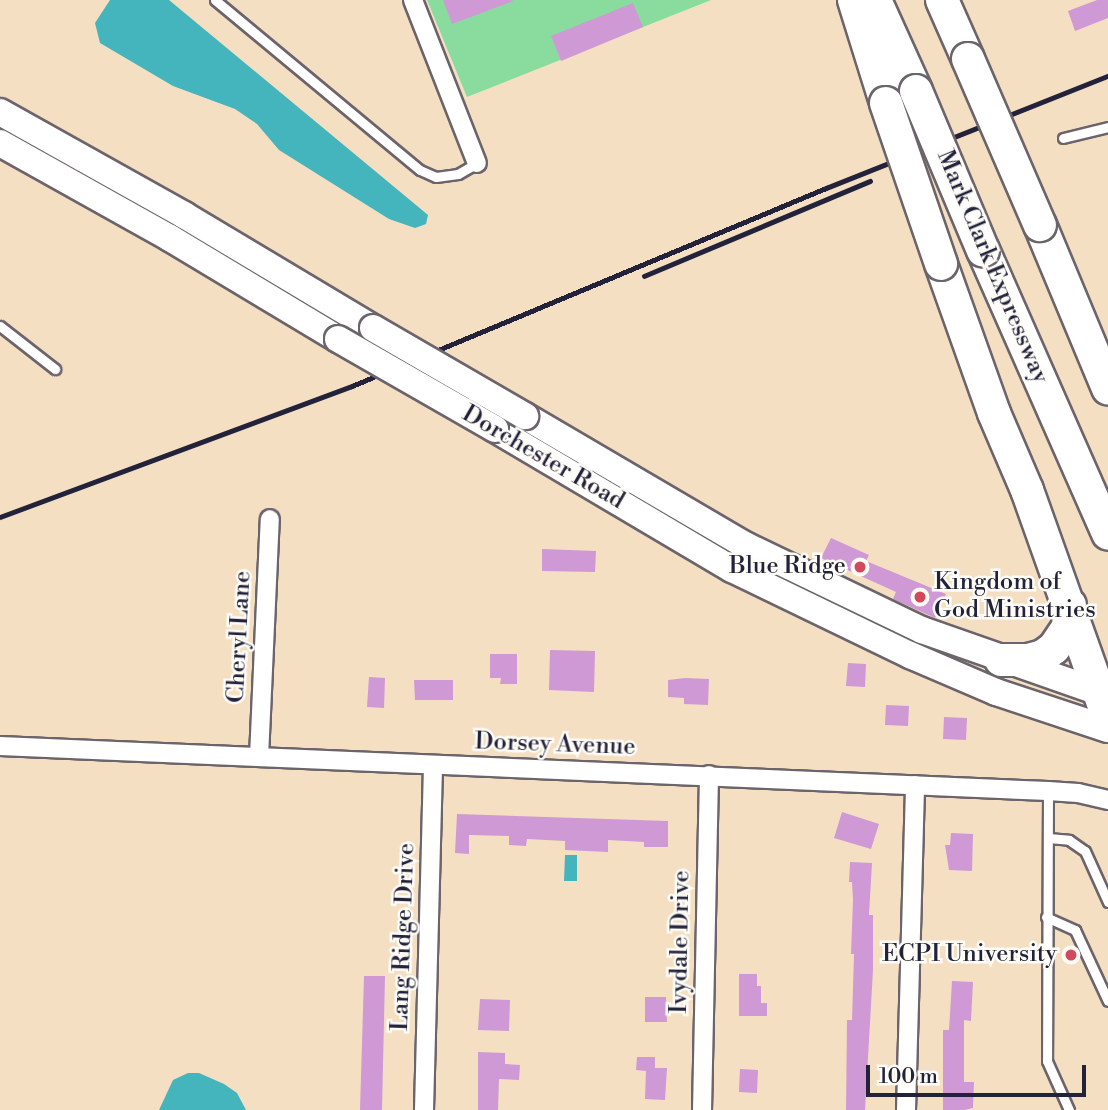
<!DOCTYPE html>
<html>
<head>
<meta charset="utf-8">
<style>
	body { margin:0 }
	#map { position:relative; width:1108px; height:1110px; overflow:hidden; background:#f4dfc3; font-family:"Libre Bodoni",serif }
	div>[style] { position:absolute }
	.green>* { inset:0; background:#89dc9d }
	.water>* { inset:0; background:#44b4bd }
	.building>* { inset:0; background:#cf99d5 }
	.roads { filter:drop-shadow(2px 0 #6c646b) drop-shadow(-2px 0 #6c646b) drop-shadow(0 2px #6c646b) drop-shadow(0 -2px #6c646b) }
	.lane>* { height:9px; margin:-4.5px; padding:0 4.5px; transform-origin:4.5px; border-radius:4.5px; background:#fff }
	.street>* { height:18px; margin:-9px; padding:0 9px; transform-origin:9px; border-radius:9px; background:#fff }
	.primary>* { height:26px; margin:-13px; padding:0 13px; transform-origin:13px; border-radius:13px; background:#fff }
	.highway>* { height:32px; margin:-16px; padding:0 16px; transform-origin:16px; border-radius:16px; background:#fff }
	.rail>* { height:4.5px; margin:-2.25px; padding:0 2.25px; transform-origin:2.25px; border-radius:2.25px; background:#22223b }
	.bridges { filter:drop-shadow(2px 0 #6c646b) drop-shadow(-2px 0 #6c646b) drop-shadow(0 2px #6c646b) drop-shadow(0 -2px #6c646b) }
	.primary-bridge>* { height:26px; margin:-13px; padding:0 13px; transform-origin:13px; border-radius:13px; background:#fff }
	.highway-bridge>* { height:32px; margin:-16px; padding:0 16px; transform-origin:16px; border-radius:16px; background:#fff }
	.dots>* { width:19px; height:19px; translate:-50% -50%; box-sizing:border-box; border:4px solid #fdfcf7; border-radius:50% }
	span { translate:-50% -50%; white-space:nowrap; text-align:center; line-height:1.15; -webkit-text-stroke:5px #fdfcf7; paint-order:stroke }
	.street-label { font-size:24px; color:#22223b }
	.poi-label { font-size:24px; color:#22223b }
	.right { translate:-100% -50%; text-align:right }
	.left { translate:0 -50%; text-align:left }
	.scale { position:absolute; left:866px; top:1065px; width:220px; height:32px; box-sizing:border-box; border:4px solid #22223b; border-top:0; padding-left:9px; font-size:21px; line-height:24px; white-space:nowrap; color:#22223b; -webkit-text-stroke:5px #fdfcf7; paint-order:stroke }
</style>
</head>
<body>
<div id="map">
	<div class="green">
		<i style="clip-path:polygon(427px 0,711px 0,467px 97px)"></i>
	</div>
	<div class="water">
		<i style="clip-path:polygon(110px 0,169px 0,428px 215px,426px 224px,415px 228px,389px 219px,279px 150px,257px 124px,235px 109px,173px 86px,100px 43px,95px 23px)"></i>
		<i style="clip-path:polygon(565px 855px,577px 855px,577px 881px,564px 881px)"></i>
		<i style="clip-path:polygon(188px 1073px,199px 1073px,224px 1084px,237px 1093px,246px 1110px,159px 1110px,173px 1080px)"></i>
	</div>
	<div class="building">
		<i style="clip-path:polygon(443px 0,512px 0,513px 1px,452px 24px)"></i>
		<i style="clip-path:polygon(1097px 0,1108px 0,1108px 18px,1075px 31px,1068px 11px)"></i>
		<i style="clip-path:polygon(633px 3px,643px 27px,561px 61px,551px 36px)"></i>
		<i style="clip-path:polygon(831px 538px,869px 555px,866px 561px,946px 594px,935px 618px,893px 599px,896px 592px,821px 558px)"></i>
		<i style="clip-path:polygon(542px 549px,596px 551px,595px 572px,542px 571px)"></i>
		<i style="clip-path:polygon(550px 650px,595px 651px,594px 692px,549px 690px)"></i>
		<i style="clip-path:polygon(490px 654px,517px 654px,517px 684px,500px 684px,501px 678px,490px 678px)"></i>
		<i style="clip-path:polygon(848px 663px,866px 664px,865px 687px,846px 686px)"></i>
		<i style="clip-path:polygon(369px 677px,385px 678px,384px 708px,367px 707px)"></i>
		<i style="clip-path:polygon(685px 678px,709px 679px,708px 705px,684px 704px,684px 698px,668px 697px,668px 680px)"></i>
		<i style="clip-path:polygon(414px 680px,453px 680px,453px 700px,415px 700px)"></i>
		<i style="clip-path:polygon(886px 705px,909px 706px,908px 726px,885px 725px)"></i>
		<i style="clip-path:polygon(944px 717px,967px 718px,966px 740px,943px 739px)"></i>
		<i style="clip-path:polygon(842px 812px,879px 824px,871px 849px,834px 838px)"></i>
		<i style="clip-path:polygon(457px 814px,668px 821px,668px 847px,644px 847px,644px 842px,608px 840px,608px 852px,565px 850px,565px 841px,527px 839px,526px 846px,509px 845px,509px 836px,469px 835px,469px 854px,455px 853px)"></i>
		<i style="clip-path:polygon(951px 833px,973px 834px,972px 871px,949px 870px,945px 845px,950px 845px)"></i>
		<i style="clip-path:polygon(850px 862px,872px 863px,869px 915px,873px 915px,873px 970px,865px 1110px,846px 1110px,847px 1020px,852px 1020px,854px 954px,851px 954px,853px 900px,852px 882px,849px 882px)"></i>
		<i style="clip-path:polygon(739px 974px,757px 974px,757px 986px,761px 986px,761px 1003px,767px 1003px,767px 1016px,739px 1016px)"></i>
		<i style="clip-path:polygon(364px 976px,385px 976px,382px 1110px,360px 1110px)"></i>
		<i style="clip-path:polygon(952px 981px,973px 982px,971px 1021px,964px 1020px,964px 1082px,974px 1082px,973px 1108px,964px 1110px,943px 1110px,943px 1030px,949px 1030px)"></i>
		<i style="clip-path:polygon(645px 997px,666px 997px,667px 1022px,645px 1022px)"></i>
		<i style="clip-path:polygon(480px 999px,510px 1000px,509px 1031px,478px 1030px)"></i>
		<i style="clip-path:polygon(478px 1052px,505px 1053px,505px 1064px,520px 1065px,519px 1080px,499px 1079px,498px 1110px,478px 1110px)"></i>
		<i style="clip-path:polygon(637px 1057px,655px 1057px,655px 1068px,667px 1068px,665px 1100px,645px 1099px,646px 1071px,636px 1070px)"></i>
		<i style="clip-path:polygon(740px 1069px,758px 1070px,757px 1093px,739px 1092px)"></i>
	</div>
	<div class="roads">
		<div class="lane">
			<i style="left:215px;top:0;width:266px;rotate:39.7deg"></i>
			<i style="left:420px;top:170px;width:17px;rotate:24deg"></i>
			<i style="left:436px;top:177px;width:22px;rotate:-8deg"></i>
			<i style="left:458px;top:174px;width:22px;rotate:-30deg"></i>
			<i style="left:1063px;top:138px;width:46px;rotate:-13.7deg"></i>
			<i style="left:0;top:326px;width:70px;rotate:38deg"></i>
			<i style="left:1048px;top:791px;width:270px;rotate:90.2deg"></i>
			<i style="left:1047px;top:1061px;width:54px;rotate:65.8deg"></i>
			<i style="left:1048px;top:838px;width:21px;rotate:5deg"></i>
			<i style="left:1069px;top:840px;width:19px;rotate:35deg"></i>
			<i style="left:1085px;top:851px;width:56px;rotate:65.7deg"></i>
			<i style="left:1046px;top:917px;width:32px;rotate:24deg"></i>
			<i style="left:1075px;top:930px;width:78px;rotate:65.1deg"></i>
		</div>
		<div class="street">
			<i style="left:413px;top:0;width:175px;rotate:68.6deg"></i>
			<i style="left:0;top:746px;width:1049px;rotate:2.46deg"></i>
			<i style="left:1048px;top:791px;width:30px;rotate:4deg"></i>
			<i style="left:1078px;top:793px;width:31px;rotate:13deg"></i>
			<i style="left:259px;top:757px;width:238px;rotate:-87.4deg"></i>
			<i style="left:424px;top:1110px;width:345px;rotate:-88.5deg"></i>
			<i style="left:702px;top:1110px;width:335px;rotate:-88.8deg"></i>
			<i style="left:906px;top:1110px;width:325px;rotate:-88.4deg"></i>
		</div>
		<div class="primary">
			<i style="left:0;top:112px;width:211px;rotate:29.2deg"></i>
			<i style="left:184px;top:215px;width:220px;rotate:30.9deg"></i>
			<i style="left:0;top:143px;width:195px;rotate:29.2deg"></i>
			<i style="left:170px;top:238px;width:196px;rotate:31deg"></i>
			<i style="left:525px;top:416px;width:255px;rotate:30.4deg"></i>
			<i style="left:745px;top:545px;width:196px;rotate:25.7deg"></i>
			<i style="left:922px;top:630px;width:197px;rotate:19.3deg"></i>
			<i style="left:495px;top:429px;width:275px;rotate:30.6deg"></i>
			<i style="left:732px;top:569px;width:198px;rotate:25.8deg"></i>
			<i style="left:910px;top:655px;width:94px;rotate:23.3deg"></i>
			<i style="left:996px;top:692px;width:118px;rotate:18.3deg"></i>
		</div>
		<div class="highway">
			<i style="left:854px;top:0;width:108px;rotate:72.7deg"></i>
			<i style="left:875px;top:0;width:100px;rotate:65.7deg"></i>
			<i style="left:942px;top:0;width:64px;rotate:66.2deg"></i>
			<i style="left:1040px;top:225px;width:177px;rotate:67.4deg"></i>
			<i style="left:983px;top:250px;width:310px;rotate:66.2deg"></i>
			<i style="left:941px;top:264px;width:158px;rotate:70.4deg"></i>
			<i style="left:994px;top:413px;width:84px;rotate:66.8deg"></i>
			<i style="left:1027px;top:490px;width:242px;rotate:70.4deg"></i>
			<i style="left:1001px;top:660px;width:27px"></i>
			<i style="left:1028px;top:660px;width:16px;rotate:-15deg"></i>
			<i style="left:1043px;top:656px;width:14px;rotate:-36deg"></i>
			<i style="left:1054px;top:648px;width:25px;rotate:-56deg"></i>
			<i style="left:1068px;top:627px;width:22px;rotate:-85deg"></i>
		</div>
	</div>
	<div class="rail">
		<i style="left:644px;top:276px;width:245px;rotate:-22.8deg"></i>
		<i style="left:0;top:517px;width:376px;rotate:-20.4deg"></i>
		<i style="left:352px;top:386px;width:514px;rotate:-22.67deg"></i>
		<i style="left:826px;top:188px;width:303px;rotate:-21.7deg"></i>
	</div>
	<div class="bridges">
		<div class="primary-bridge">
			<i style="left:373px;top:328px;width:176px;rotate:30.1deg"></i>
			<i style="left:338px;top:339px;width:181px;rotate:29.8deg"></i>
		</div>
		<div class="highway-bridge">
			<i style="left:968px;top:59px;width:181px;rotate:66.6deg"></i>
			<i style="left:916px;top:91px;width:173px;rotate:67.2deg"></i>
			<i style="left:886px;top:103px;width:170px;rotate:71.1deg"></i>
		</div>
	</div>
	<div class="dots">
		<i style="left:860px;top:567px;background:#d1495b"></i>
		<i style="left:920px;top:597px;background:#d1495b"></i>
		<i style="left:1071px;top:955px;background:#d1495b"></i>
	</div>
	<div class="street-label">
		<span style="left:992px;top:267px;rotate:67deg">Mark Clark Expressway</span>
		<span style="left:543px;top:458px;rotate:30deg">Dorchester Road</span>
		<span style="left:240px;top:637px;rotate:-87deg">Cheryl Lane</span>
		<span style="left:555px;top:745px;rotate:2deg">Dorsey Avenue</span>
		<span style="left:404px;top:937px;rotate:-88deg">Lang Ridge Drive</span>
		<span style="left:681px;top:942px;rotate:-89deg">Ivydale Drive</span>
	</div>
	<div class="poi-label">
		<span class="right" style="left:846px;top:567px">Blue Ridge</span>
		<span class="left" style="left:934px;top:597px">Kingdom of<br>God Ministries</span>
		<span class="right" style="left:1057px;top:955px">ECPI University</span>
	</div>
	<div class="scale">100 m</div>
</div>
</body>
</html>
